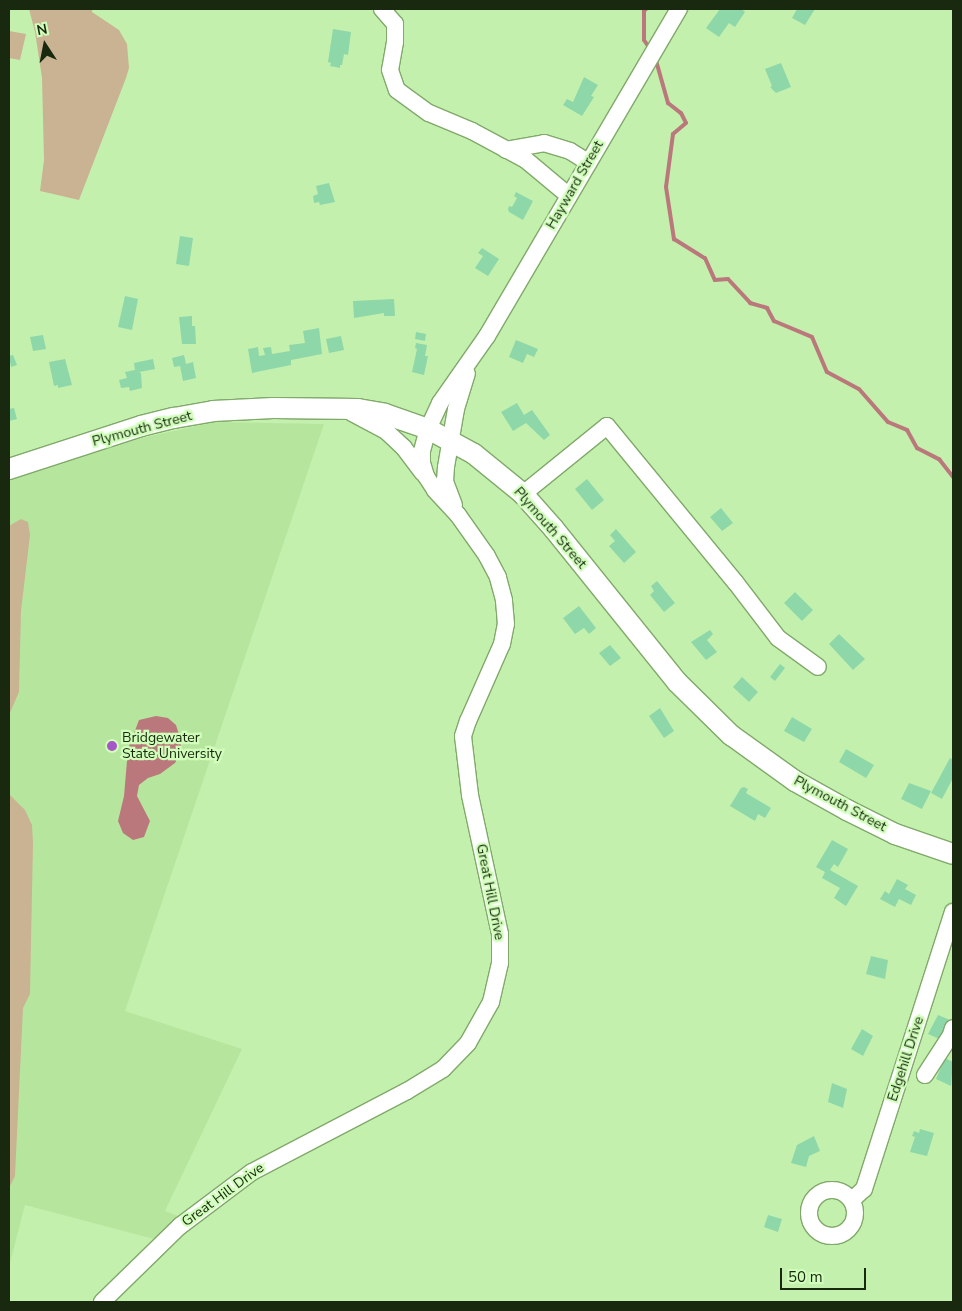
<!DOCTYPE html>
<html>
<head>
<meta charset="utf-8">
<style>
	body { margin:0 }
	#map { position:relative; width:962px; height:1311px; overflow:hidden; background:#c4f0ae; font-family:"Nunito Sans",sans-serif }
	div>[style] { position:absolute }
	.built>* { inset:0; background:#b6e69e }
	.green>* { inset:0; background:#cab393 }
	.water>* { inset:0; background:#bb787c }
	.stream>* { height:4px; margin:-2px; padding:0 2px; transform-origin:2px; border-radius:2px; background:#bb787c }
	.building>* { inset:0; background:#8ed7a8 }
	.roads { filter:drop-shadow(1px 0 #80a96a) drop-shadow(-1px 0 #80a96a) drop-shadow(0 1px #80a96a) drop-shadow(0 -1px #80a96a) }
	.minor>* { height:16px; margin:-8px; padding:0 8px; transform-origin:8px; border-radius:8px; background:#fff }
	.minor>.ring { margin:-8px; padding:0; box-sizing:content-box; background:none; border:16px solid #fff; border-radius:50% }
	.major>* { height:20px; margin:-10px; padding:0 10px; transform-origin:10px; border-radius:10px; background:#fff }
	.dots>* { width:14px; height:14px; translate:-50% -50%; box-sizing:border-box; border:2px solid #d1febb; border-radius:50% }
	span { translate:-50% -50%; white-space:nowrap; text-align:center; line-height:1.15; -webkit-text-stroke:4.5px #d1febb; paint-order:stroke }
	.street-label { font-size:14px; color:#192910 }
	.poi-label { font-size:14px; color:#192910 }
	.left { translate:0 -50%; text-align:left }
	.frame { position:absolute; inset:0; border:10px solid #192910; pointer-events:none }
	.north { position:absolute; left:20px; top:20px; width:50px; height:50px; -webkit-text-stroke:4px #d1febb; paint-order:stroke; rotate:349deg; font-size:14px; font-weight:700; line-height:20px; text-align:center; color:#192910 }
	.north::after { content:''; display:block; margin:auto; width:18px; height:22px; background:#192910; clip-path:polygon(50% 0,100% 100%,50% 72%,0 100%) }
	.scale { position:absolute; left:780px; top:1268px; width:86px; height:22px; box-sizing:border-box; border:2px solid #192910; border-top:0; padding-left:6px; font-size:15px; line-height:18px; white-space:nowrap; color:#192910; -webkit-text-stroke:4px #d1febb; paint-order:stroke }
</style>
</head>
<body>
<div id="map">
	<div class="built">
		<i style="clip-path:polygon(214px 422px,324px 424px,125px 1011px,242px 1049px,165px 1211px,178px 1216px,154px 1239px,25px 1205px,9px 1267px,9px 480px,111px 445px)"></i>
	</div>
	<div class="green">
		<i style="clip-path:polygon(29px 9px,92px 9px,92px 12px,119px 30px,127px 44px,129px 68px,126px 78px,79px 200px,40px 191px,44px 160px,42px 78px,35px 32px)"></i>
		<i style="clip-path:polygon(9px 31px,26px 34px,20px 60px,9px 58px)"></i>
		<i style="clip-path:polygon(21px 519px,28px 522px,30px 535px,21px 611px,19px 692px,9px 715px,9px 526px)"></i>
		<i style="clip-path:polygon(9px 794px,25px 810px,32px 825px,33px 843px,30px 994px,23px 1008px,15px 1176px,9px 1188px)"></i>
	</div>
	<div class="water">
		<i style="clip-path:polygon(156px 716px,168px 718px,176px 725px,181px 741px,181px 752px,175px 763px,160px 774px,148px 778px,139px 785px,137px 796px,150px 821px,144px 837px,133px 840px,123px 833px,118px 821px,124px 796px,128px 749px,139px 720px)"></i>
	</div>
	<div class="stream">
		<i style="left:646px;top:9px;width:3px;rotate:135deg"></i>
		<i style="left:644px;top:11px;width:29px;rotate:90deg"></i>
		<i style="left:644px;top:40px;width:11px;rotate:56deg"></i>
		<i style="left:655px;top:57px;width:48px;rotate:74.2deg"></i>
		<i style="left:668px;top:103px;width:16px;rotate:38deg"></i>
		<i style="left:681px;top:113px;width:11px;rotate:63deg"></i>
		<i style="left:686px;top:123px;width:17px;rotate:140deg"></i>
		<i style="left:673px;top:134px;width:53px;rotate:97.5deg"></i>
		<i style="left:666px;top:187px;width:53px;rotate:81.3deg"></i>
		<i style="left:674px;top:239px;width:36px;rotate:32deg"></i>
		<i style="left:705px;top:258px;width:24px;rotate:66deg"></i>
		<i style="left:715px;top:280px;width:13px;rotate:-4deg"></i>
		<i style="left:728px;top:279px;width:33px;rotate:47deg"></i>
		<i style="left:750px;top:303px;width:18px;rotate:16deg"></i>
		<i style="left:767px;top:308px;width:15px;rotate:62deg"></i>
		<i style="left:774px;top:321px;width:41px;rotate:22.8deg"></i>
		<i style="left:812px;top:337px;width:38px;rotate:67deg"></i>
		<i style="left:827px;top:372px;width:36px;rotate:28deg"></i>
		<i style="left:859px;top:389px;width:44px;rotate:48.7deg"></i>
		<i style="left:888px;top:422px;width:21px;rotate:23deg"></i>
		<i style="left:907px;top:430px;width:21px;rotate:61deg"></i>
		<i style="left:917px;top:448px;width:25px;rotate:27deg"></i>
		<i style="left:939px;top:459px;width:23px;rotate:52deg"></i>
	</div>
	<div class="building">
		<i style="clip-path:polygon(720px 9px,741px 9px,745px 12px,735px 27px,729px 23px,719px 37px,706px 28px)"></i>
		<i style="clip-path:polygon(797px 9px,815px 9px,805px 25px,792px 18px)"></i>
		<i style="clip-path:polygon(333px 29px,351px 32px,348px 55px,344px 54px,342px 65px,340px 65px,340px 68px,330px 66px,331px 63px,328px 62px)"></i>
		<i style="clip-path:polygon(781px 63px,791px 87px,776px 93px,770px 87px,772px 86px,765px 69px)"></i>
		<i style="clip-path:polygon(584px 77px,598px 85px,591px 96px,594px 97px,582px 116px,563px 105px,567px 99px,573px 102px)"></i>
		<i style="clip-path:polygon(329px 183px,335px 202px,320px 205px,319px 202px,314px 203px,313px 196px,318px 194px,316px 186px)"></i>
		<i style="clip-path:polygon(516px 192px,533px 201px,523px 220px,509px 212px,508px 209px,509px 206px,512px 207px,517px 198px,514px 196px)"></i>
		<i style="clip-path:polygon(180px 236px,193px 238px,189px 266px,176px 264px)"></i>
		<i style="clip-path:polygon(482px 248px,499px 259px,488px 276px,475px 268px,483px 256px,478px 253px)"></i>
		<i style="clip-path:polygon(125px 296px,138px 299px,132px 330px,118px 327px)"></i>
		<i style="clip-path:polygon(394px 299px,395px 316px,384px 316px,384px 313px,354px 318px,353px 301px)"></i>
		<i style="clip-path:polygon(192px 316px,192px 326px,195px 326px,196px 344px,182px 344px,179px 317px)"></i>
		<i style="clip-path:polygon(319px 328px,322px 354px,291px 360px,291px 365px,252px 373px,248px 349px,258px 347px,259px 356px,265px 355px,263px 348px,271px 347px,272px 354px,290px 351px,289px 345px,305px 343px,303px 331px)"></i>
		<i style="clip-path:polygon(416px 332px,426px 334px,425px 341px,415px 339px)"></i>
		<i style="clip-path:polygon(43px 335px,46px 349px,33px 351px,30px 337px)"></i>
		<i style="clip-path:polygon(341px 336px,344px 350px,329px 353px,326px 339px)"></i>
		<i style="clip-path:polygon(516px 340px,538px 349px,534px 357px,527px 354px,523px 363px,509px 357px)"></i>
		<i style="clip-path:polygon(416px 343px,427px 345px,425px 356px,428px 356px,424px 375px,412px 372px,417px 349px,415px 348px)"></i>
		<i style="clip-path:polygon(13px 355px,17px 365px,11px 367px,9px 356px)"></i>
		<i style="clip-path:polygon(184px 355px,186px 364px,193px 362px,196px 378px,183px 381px,180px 366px,174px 367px,172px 358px)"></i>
		<i style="clip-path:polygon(65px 359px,72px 385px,58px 388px,58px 385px,54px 386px,49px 362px)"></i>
		<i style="clip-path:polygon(153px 359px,155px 369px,139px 372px,141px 373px,142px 388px,130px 391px,129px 387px,121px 388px,119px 380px,127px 378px,125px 372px,135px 370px,134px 363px)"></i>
		<i style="clip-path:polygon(517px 403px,524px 415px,532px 410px,550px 435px,544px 440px,526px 423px,513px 431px,501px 412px)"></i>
		<i style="clip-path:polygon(14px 408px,17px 419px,9px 421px,9px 409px)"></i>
		<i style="clip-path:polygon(587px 479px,604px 500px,592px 510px,575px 489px)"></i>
		<i style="clip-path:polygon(721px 508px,733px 523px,722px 531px,710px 517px)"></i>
		<i style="clip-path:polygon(616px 529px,636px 552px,624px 563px,609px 546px,615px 541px,610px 535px)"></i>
		<i style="clip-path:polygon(657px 581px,675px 603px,664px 612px,650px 595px,654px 591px,651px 586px)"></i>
		<i style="clip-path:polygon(795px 592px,813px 610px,802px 621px,784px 603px)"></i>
		<i style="clip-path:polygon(579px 606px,596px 628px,589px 634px,584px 628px,575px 634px,563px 618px)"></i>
		<i style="clip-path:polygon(710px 630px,713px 634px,707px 640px,717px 652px,706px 660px,691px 642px)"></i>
		<i style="clip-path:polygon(839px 634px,865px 659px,853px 670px,829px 644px)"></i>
		<i style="clip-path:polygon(610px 645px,621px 658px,610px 666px,599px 653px)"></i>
		<i style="clip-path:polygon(780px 664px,785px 668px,775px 681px,770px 677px)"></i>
		<i style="clip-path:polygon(742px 677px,758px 692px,749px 702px,733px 687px)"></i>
		<i style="clip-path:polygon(660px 708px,674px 731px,664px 738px,649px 716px)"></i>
		<i style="clip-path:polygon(792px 717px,812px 729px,804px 742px,784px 731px)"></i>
		<i style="clip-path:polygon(846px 749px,874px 765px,866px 778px,839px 762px)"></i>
		<i style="clip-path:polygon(950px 758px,953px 760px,953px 778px,942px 799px,931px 793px)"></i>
		<i style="clip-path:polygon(909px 783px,931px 791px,922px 809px,901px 799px)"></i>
		<i style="clip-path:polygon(744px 787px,748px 789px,746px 793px,771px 808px,765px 818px,758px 814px,755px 821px,730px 806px,741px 788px)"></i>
		<i style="clip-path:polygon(832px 840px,848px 849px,838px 867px,834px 864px,830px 870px,858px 886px,846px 906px,834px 898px,840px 888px,822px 878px,825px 872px,816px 867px)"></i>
		<i style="clip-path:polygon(897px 879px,908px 885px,905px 889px,916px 895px,911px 905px,899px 899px,895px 907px,880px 899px,885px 891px,889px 894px)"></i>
		<i style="clip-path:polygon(871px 956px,888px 960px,885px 979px,866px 974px)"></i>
		<i style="clip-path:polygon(938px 1015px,950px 1020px,944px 1041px,928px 1034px)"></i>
		<i style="clip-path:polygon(862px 1029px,873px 1036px,863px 1056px,851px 1049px)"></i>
		<i style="clip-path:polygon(945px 1058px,953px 1062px,951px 1086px,936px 1079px)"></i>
		<i style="clip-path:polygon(832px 1083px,847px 1089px,843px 1108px,828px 1102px)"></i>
		<i style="clip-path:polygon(920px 1129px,934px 1133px,927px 1156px,910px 1152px,915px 1137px,912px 1136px,914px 1131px,919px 1133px)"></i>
		<i style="clip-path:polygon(814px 1136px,820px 1151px,809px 1156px,806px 1167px,791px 1163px,797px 1145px)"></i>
		<i style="clip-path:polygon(768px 1215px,782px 1219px,778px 1232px,764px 1227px)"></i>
	</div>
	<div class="roads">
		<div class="minor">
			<i style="left:382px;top:9px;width:20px;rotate:49deg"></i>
			<i style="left:395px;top:24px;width:18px;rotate:90deg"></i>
			<i style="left:395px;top:42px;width:28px;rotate:100deg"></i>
			<i style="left:390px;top:70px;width:21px;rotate:71deg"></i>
			<i style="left:397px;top:90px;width:39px;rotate:36deg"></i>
			<i style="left:429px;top:113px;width:47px;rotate:22.7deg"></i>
			<i style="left:472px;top:131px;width:61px;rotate:28.2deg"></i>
			<i style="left:526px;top:160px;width:56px;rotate:39.9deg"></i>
			<i style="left:506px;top:150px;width:39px;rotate:-10deg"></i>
			<i style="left:544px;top:143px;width:27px;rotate:17deg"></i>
			<i style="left:570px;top:151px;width:22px;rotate:32deg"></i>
			<i style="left:352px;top:413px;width:40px;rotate:28deg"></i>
			<i style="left:387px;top:432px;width:23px;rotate:43deg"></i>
			<i style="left:404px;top:448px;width:31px;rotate:53deg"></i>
			<i style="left:523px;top:494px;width:108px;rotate:-39deg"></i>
			<i style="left:607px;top:426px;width:203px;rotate:50.6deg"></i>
			<i style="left:736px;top:583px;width:69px;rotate:52.6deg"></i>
			<i style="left:778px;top:638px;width:49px;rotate:35.9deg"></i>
			<i style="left:454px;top:505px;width:26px;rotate:-111deg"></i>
			<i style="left:445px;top:481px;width:14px;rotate:-86deg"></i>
			<i style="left:446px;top:467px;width:59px;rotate:-80.2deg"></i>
			<i style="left:456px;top:409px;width:37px;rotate:-73deg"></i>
			<i style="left:925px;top:1075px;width:48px;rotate:-57deg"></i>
			<i style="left:951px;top:1035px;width:7px;rotate:-74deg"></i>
			<i class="ring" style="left:809px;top:1190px;width:30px;height:30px"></i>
			<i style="left:852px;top:1200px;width:16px;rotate:-43deg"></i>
			<i style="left:864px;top:1189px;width:291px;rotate:-72.2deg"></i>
			<i style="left:102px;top:1302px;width:109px;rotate:-44.3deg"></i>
			<i style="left:180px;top:1226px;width:90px;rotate:-36.9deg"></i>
			<i style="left:252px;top:1172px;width:175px;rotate:-27.6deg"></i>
			<i style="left:407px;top:1091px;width:42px;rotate:-31.4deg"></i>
			<i style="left:443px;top:1069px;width:36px;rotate:-46deg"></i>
			<i style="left:468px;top:1043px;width:47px;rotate:-60.7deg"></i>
			<i style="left:491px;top:1002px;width:40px;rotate:-77deg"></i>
			<i style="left:500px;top:963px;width:29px;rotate:-90deg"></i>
			<i style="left:500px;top:934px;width:142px;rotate:-102.2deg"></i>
			<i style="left:470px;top:795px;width:59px;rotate:-96.8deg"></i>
			<i style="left:463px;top:736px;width:16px;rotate:-72deg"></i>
			<i style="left:468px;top:721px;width:84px;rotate:-66.2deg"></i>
			<i style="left:502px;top:644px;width:20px;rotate:-79deg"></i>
			<i style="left:506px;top:624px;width:24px;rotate:-95deg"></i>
			<i style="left:504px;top:600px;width:24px;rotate:-105deg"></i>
			<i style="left:498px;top:577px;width:24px;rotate:-118deg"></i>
			<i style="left:487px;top:556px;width:50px;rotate:-125.3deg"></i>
			<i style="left:458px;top:515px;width:34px;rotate:-133deg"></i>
			<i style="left:435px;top:490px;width:17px;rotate:-123deg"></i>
			<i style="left:426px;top:476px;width:14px;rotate:-107deg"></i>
			<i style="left:422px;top:463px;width:12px;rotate:-90deg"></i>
			<i style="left:422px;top:451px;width:23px;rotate:-75deg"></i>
			<i style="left:428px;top:429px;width:29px;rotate:-65deg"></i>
			<i style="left:440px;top:403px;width:82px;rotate:-55deg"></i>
			<i style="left:487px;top:336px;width:379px;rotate:-59.6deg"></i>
		</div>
		<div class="major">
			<i style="left:9px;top:469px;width:139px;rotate:-18deg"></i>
			<i style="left:141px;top:426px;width:34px;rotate:-14deg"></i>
			<i style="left:174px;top:418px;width:40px;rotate:-10deg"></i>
			<i style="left:213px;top:411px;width:60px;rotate:-2.9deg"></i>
			<i style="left:273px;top:408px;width:85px;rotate:0.7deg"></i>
			<i style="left:358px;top:409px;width:27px;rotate:10deg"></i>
			<i style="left:385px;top:414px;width:46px;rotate:19.2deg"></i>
			<i style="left:428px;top:429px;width:52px;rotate:28.5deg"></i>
			<i style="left:474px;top:454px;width:63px;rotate:39.2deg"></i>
			<i style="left:523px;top:494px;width:47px;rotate:48.5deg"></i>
			<i style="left:554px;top:529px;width:196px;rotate:51.2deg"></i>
			<i style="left:677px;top:682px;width:76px;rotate:44.5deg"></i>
			<i style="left:731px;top:735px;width:79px;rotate:35.7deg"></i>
			<i style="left:795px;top:781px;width:60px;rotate:29.1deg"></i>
			<i style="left:847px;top:810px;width:54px;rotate:26.6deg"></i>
			<i style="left:895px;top:834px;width:61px;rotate:19deg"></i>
		</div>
	</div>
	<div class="dots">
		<i style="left:112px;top:746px;background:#a656c6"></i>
	</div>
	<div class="street-label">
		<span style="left:575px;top:185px;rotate:-60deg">Hayward Street</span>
		<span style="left:142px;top:429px;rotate:-15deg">Plymouth Street</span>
		<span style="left:550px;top:528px;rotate:49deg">Plymouth Street</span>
		<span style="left:840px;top:804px;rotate:28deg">Plymouth Street</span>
		<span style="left:490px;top:892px;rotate:79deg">Great Hill Drive</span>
		<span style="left:906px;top:1059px;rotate:-72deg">Edgehill Drive</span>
		<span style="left:223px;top:1195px;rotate:-36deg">Great Hill Drive</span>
	</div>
	<div class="poi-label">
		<span class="left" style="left:122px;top:746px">Bridgewater<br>State University</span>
	</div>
	<div class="frame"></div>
	<div class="north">N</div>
	<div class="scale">50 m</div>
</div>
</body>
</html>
